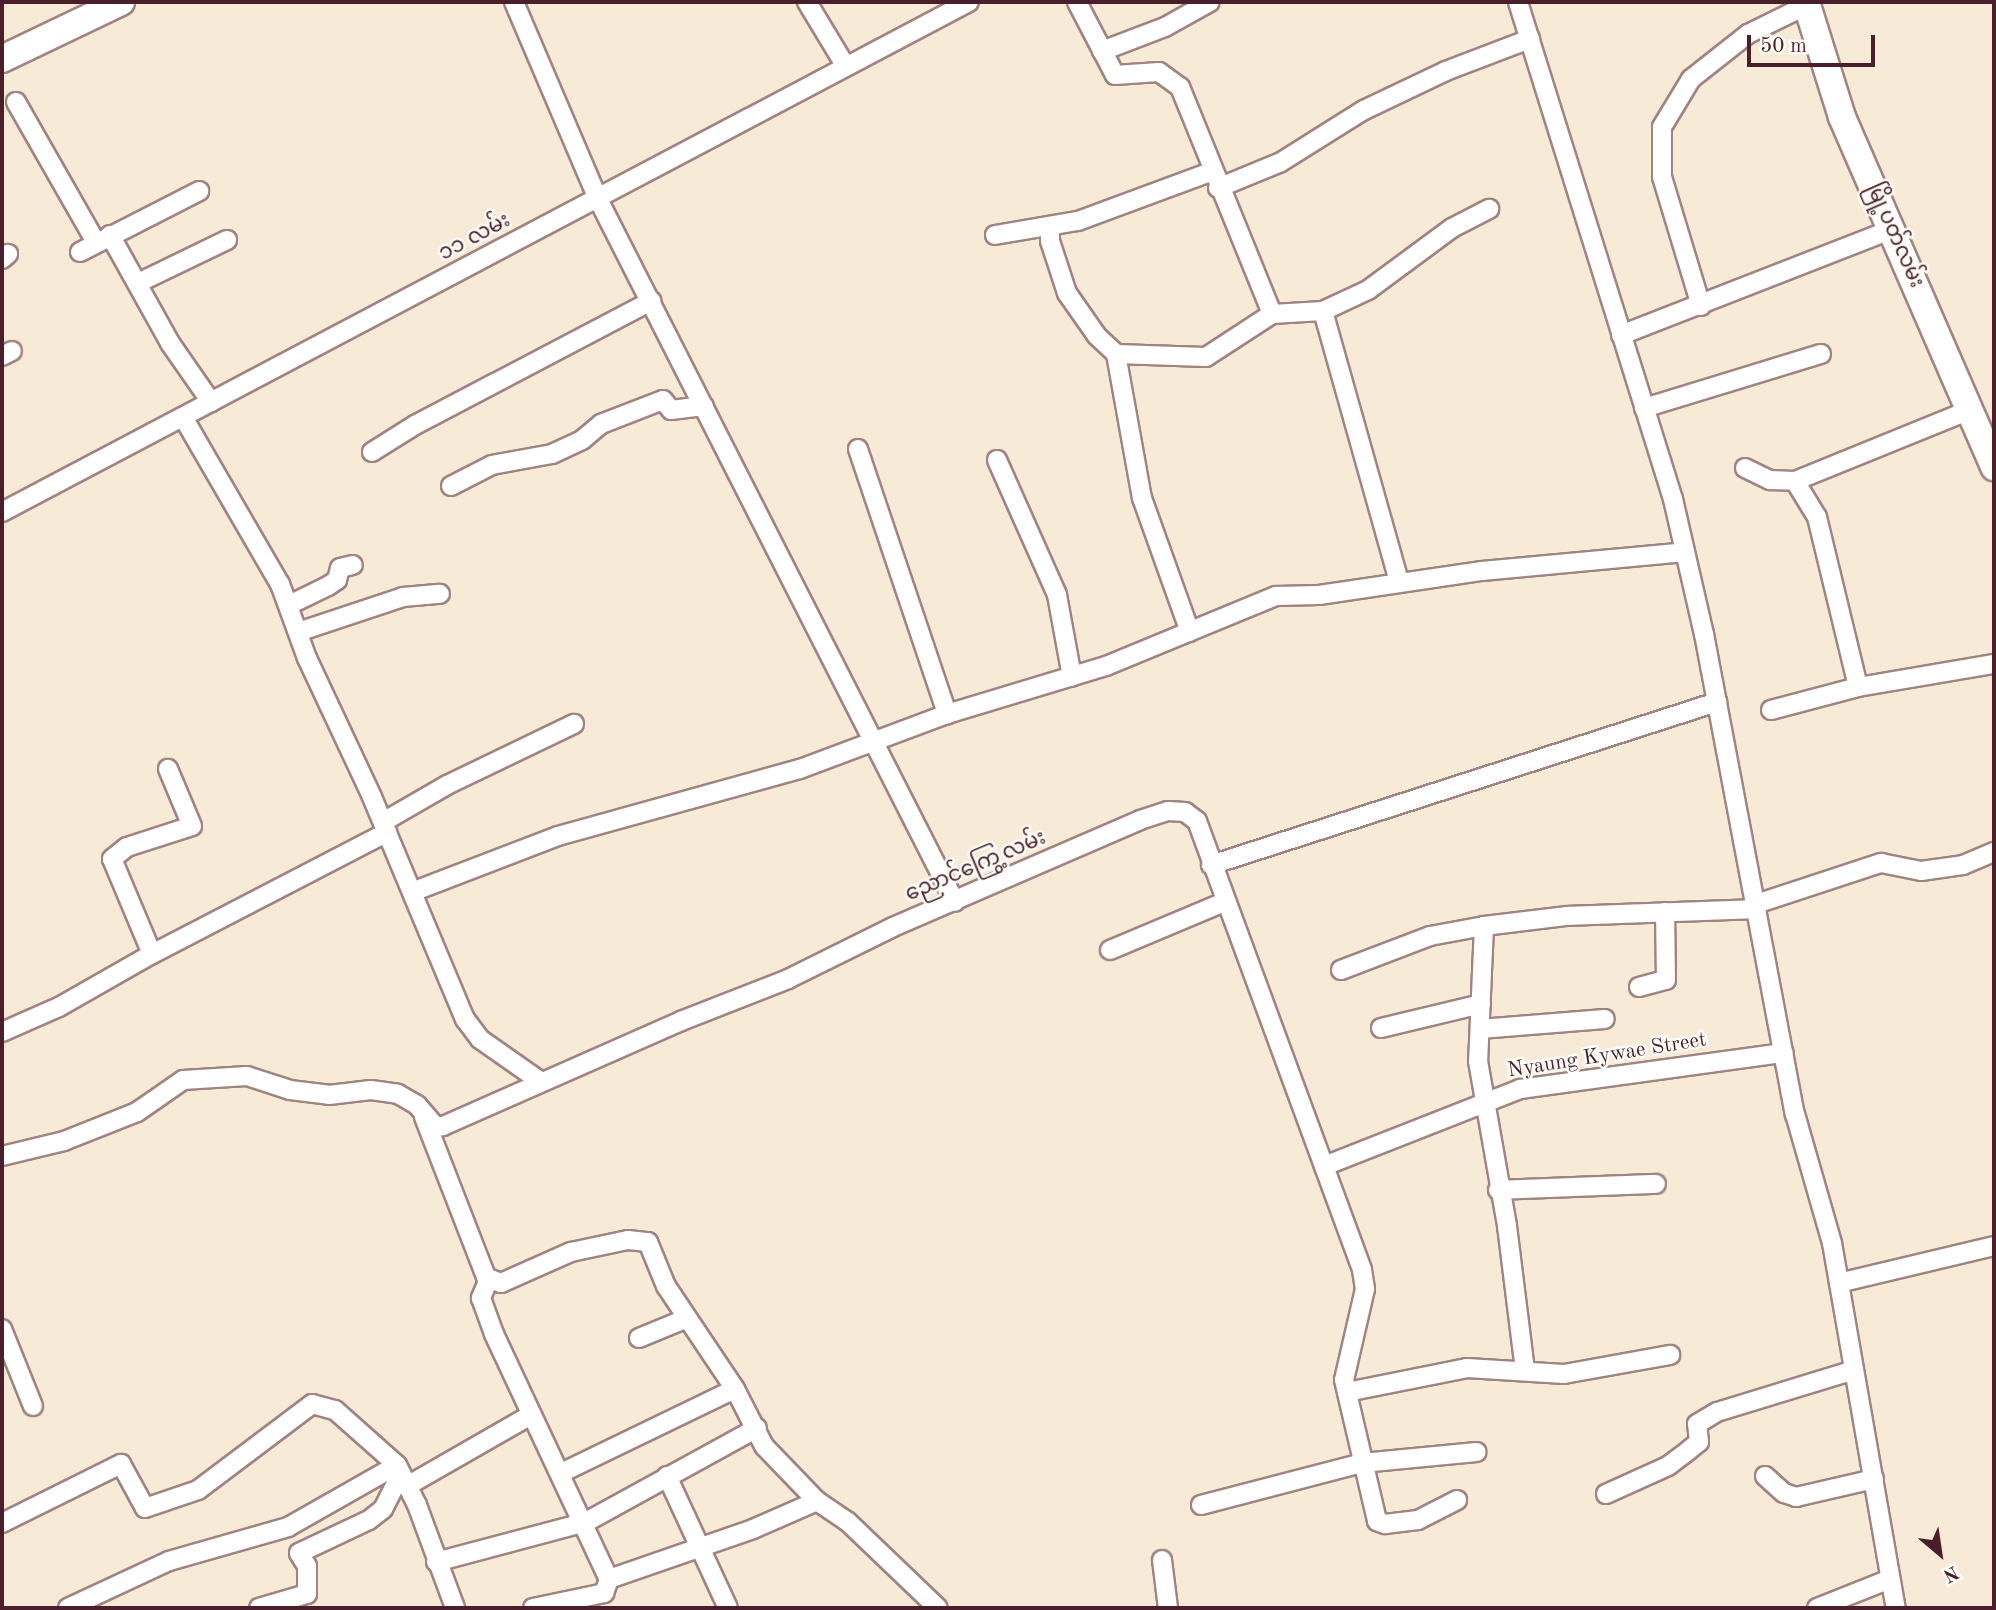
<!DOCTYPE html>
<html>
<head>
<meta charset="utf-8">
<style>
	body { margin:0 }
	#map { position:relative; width:1996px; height:1610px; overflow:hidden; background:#f7ead7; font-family:"Old Standard TT","Noto Sans Myanmar",serif }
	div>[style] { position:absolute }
	.roads { filter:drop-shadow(2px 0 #a08481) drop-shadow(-2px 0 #a08481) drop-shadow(0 2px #a08481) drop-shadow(0 -2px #a08481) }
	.street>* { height:18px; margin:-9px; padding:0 9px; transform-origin:9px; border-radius:9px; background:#fff }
	.secondary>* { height:26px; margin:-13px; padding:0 13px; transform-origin:13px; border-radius:13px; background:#fff }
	span { translate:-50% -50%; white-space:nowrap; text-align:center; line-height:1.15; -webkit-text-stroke:5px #fdfcf7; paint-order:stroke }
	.street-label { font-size:21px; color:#4a1f2b }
	.frame { position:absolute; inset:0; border:4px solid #4a1f2b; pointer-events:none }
	.north { position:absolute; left:1905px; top:1519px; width:70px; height:70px; -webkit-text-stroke:5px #fdfcf7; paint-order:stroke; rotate:151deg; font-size:19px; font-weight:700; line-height:28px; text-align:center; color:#4a1f2b }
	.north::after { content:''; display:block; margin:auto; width:24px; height:32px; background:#4a1f2b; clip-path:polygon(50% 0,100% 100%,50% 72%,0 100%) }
	.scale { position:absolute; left:1747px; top:35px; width:128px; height:32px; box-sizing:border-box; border:4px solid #4a1f2b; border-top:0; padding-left:9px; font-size:21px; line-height:24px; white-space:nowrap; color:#4a1f2b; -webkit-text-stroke:5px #fdfcf7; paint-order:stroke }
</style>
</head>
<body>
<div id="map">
	<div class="roads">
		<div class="street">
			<i style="left:514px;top:2px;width:214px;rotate:66.9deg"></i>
			<i style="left:598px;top:199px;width:788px;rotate:63.08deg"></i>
			<i style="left:807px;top:2px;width:74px;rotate:58.9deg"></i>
			<i style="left:1077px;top:2px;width:82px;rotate:62.5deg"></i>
			<i style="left:1115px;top:75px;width:44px;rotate:-3.9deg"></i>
			<i style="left:1159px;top:72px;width:26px;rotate:36deg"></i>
			<i style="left:1180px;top:87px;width:245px;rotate:67.9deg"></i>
			<i style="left:1518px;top:2px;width:521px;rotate:72.68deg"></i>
			<i style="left:1673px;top:499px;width:139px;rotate:77.1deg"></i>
			<i style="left:1704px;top:634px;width:489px;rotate:79.3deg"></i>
			<i style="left:1795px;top:1114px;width:134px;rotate:74deg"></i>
			<i style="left:1832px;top:1243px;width:371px;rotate:80.1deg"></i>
			<i style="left:1102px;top:51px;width:67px;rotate:-20.9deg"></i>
			<i style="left:1165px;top:27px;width:51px;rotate:-29.1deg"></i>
			<i style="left:16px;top:102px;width:161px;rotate:60.3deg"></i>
			<i style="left:1218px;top:188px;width:68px;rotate:-22.4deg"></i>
			<i style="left:1281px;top:162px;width:98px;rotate:-32.1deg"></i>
			<i style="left:1364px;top:110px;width:91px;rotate:-25.4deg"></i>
			<i style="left:1446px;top:71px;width:90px;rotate:-20.9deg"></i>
			<i style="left:1050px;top:227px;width:14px;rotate:90deg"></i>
			<i style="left:1050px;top:241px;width:55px;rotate:71.9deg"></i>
			<i style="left:1067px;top:293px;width:52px;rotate:55.1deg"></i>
			<i style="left:1097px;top:336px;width:26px;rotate:43deg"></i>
			<i style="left:1116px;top:354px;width:90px;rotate:1.9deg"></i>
			<i style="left:1206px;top:357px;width:79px;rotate:-33.1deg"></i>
			<i style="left:1272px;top:314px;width:51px;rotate:-3.4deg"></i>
			<i style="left:1323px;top:311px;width:50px;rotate:-25deg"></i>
			<i style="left:1368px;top:290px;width:104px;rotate:-36.4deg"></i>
			<i style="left:1452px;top:228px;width:42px;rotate:-27.2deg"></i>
			<i style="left:110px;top:235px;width:124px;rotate:60.9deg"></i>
			<i style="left:170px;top:343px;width:72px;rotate:55.2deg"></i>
			<i style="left:995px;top:235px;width:84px;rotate:-9.6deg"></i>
			<i style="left:1078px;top:221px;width:144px;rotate:-20.3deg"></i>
			<i style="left:80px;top:252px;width:134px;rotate:-27.1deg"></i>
			<i style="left:2px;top:259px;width:8px;rotate:-40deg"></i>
			<i style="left:138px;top:283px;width:99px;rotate:-25.8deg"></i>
			<i style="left:1701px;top:306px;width:135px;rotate:-106.8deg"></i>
			<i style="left:1662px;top:177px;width:50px;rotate:-90deg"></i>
			<i style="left:1662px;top:127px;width:56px;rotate:-58.9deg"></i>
			<i style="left:1691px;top:79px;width:73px;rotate:-38.3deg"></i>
			<i style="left:1748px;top:34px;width:66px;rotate:-26.2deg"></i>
			<i style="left:1323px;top:311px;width:280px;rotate:74.3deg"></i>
			<i style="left:1621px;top:335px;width:290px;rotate:-21.3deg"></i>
			<i style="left:1116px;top:354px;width:146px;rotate:79.8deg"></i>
			<i style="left:1142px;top:498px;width:142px;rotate:70.3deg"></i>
			<i style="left:2px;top:356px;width:11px;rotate:-27deg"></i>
			<i style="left:1644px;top:408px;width:185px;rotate:-17deg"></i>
			<i style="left:183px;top:417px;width:193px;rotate:59.9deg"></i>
			<i style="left:280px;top:584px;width:79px;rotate:70deg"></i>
			<i style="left:307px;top:658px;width:153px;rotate:64.9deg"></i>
			<i style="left:372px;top:797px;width:241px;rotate:67.3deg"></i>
			<i style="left:465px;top:1019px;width:25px;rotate:53deg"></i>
			<i style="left:480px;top:1039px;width:73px;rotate:35deg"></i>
			<i style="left:858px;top:449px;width:280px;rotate:71.4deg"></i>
			<i style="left:372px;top:452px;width:51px;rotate:-32.1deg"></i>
			<i style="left:415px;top:425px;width:267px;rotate:-27.7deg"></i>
			<i style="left:997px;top:460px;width:148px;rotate:66deg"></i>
			<i style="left:1057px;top:595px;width:83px;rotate:79.6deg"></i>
			<i style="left:1745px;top:468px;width:28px;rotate:26deg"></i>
			<i style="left:1770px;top:480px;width:25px;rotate:2deg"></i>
			<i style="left:1795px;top:481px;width:42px;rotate:58.6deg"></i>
			<i style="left:1817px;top:517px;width:175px;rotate:76.4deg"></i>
			<i style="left:1795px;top:481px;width:191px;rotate:-22.1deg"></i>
			<i style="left:451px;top:486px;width:46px;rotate:-27.1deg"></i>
			<i style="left:492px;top:465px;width:61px;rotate:-10.4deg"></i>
			<i style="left:552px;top:454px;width:33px;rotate:-25deg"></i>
			<i style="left:582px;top:440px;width:25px;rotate:-40deg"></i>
			<i style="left:601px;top:424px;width:66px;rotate:-21.2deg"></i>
			<i style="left:663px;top:400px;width:13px;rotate:51deg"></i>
			<i style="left:671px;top:410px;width:33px;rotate:-7deg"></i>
			<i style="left:2px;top:512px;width:1093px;rotate:-27.81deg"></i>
			<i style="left:289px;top:605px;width:43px;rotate:-26deg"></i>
			<i style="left:328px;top:586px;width:11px;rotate:-34deg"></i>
			<i style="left:337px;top:580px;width:12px;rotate:-76deg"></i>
			<i style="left:340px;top:568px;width:13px;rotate:-13deg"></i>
			<i style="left:298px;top:632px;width:111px;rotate:-18.4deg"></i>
			<i style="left:403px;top:597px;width:37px;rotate:-5deg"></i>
			<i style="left:1771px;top:710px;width:90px;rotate:-14.8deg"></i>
			<i style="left:1858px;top:687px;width:138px;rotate:-9.6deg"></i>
			<i style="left:383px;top:822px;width:74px;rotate:-30deg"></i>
			<i style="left:447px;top:785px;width:141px;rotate:-25.7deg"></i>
			<i style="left:1211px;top:865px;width:532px;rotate:-17.86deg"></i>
			<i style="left:412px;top:892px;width:156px;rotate:-21deg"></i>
			<i style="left:558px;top:836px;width:251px;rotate:-15.5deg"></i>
			<i style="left:800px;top:769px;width:157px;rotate:-20.5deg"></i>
			<i style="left:947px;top:714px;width:166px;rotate:-16.8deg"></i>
			<i style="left:1106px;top:666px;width:184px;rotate:-22.4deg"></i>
			<i style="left:1276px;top:596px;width:43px;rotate:-1.3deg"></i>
			<i style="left:1319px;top:595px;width:165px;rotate:-8.4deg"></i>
			<i style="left:1482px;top:571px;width:204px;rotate:-5.3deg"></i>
			<i style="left:1756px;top:904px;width:132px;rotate:-18.2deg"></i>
			<i style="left:1881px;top:863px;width:41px;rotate:11.3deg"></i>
			<i style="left:1921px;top:871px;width:42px;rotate:-8.1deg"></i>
			<i style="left:1963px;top:865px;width:34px;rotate:-23deg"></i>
			<i style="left:1484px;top:926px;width:135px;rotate:92.5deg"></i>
			<i style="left:1478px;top:1061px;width:168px;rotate:80deg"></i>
			<i style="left:1507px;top:1226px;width:146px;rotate:82.9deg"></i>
			<i style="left:1110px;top:950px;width:124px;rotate:-22.8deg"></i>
			<i style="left:152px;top:954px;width:103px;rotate:-112.8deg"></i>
			<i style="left:112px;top:859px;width:19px;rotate:-39deg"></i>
			<i style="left:127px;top:847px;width:68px;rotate:-17.9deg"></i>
			<i style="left:192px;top:826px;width:62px;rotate:-112.8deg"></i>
			<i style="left:1341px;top:970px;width:95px;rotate:-20.9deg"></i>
			<i style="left:1430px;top:936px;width:55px;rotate:-10.5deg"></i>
			<i style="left:1484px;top:926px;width:84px;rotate:-6.9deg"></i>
			<i style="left:1567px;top:916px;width:190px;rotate:-2.1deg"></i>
			<i style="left:1639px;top:987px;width:28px;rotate:-15deg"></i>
			<i style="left:1666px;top:980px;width:68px;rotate:-90.8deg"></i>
			<i style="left:1381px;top:1028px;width:103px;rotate:-13.5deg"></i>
			<i style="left:1480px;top:1029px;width:125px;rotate:-4.6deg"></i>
			<i style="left:2px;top:1032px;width:62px;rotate:-23.7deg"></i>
			<i style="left:59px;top:1007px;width:107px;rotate:-29.7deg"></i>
			<i style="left:152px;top:954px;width:265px;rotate:-27.4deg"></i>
			<i style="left:424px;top:1117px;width:172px;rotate:68.8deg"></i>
			<i style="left:486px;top:1277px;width:16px;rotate:22deg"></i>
			<i style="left:501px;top:1283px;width:77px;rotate:-23.9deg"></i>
			<i style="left:571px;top:1252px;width:58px;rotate:-11.9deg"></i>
			<i style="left:628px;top:1240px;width:20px;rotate:6deg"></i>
			<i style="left:648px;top:1242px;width:48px;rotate:67.8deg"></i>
			<i style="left:666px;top:1286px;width:124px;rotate:56.2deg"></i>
			<i style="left:735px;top:1389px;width:64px;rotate:63deg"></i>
			<i style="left:764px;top:1446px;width:76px;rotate:46.1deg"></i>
			<i style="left:817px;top:1501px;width:37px;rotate:34deg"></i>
			<i style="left:848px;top:1522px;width:124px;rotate:43.7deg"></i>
			<i style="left:2px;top:1156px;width:64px;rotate:-13.6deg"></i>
			<i style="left:64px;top:1141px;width:79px;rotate:-21.7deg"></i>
			<i style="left:137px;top:1112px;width:56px;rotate:-34.8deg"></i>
			<i style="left:183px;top:1080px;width:64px;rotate:-3.6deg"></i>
			<i style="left:247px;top:1076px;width:45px;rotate:18deg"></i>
			<i style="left:290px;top:1090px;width:39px;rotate:7deg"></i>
			<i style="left:329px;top:1095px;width:42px;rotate:-6.8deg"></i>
			<i style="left:371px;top:1090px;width:27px;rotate:8deg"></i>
			<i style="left:398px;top:1094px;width:22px;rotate:30deg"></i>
			<i style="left:417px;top:1105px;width:29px;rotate:49deg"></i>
			<i style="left:436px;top:1127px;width:7px;rotate:-8deg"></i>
			<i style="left:443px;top:1126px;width:260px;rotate:-23.8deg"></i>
			<i style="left:681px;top:1021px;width:115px;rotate:-21.4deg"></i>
			<i style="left:788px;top:979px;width:117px;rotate:-26.3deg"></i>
			<i style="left:893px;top:927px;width:269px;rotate:-23.4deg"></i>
			<i style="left:1140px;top:820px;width:29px;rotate:-18deg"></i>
			<i style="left:1168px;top:811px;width:17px;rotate:3deg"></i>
			<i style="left:1185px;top:812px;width:15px;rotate:37deg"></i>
			<i style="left:1197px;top:821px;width:478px;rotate:69.8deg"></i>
			<i style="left:1362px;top:1270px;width:19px;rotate:81deg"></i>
			<i style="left:1365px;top:1289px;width:93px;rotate:103deg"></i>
			<i style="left:1344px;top:1380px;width:145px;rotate:76.8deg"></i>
			<i style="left:1377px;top:1521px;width:9px;rotate:21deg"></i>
			<i style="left:1385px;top:1524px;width:33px;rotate:-7deg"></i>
			<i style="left:1418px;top:1520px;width:44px;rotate:-27.1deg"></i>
			<i style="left:1324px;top:1166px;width:211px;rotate:-21.4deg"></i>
			<i style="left:1520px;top:1089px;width:266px;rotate:-7.8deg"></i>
			<i style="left:1498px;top:1190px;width:158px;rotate:-2.2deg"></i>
			<i style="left:489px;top:1279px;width:21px;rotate:113deg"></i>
			<i style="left:481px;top:1298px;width:38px;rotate:70deg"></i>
			<i style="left:494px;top:1334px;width:271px;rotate:64.9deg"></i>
			<i style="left:609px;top:1579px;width:152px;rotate:-19.1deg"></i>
			<i style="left:753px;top:1529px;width:70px;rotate:-23.6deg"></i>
			<i style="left:1839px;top:1283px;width:159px;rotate:-13.4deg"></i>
			<i style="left:2px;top:1329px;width:83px;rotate:68.1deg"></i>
			<i style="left:639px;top:1338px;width:50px;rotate:-22.4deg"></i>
			<i style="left:1347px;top:1392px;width:122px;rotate:-11.3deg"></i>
			<i style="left:1467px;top:1368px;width:97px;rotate:3.5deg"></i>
			<i style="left:1564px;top:1374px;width:108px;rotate:-10.2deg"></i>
			<i style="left:561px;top:1473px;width:193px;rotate:-25.8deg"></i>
			<i style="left:667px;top:1476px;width:145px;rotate:65.2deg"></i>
			<i style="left:1765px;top:1476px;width:25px;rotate:42deg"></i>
			<i style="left:1784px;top:1493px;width:13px;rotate:18deg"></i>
			<i style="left:1796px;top:1497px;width:80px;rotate:-13deg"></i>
			<i style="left:407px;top:1486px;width:143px;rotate:-29.8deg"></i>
			<i style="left:1606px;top:1494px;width:68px;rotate:-24.3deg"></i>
			<i style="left:1668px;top:1466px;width:26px;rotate:-37deg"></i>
			<i style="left:1689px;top:1450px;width:13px;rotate:-39deg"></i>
			<i style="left:1699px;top:1442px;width:18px;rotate:-96deg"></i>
			<i style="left:1697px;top:1424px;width:23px;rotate:-31deg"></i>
			<i style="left:1717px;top:1412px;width:143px;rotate:-17deg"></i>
			<i style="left:1201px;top:1505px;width:166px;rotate:-14.6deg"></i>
			<i style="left:1362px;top:1463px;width:115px;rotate:-5.5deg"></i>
			<i style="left:2px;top:1523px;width:133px;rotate:-26.4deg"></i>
			<i style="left:121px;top:1464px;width:50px;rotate:61.4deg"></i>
			<i style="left:145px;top:1508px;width:56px;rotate:-18.8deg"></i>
			<i style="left:198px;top:1490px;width:143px;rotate:-37deg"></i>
			<i style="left:312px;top:1404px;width:24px;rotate:15deg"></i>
			<i style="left:335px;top:1410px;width:83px;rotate:41.6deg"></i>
			<i style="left:1162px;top:1560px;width:48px;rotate:82.9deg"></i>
			<i style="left:436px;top:1562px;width:155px;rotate:-14.9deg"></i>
			<i style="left:586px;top:1522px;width:195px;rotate:-28.8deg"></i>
			<i style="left:68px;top:1608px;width:111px;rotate:-25deg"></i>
			<i style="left:169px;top:1561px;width:124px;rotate:-15.9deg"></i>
			<i style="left:288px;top:1527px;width:125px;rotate:-29.6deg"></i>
			<i style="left:397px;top:1465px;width:45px;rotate:63.4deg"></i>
			<i style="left:417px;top:1505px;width:110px;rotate:69.7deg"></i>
			<i style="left:259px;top:1608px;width:50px;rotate:-16.3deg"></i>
			<i style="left:307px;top:1594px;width:28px;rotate:-90deg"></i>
			<i style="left:307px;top:1566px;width:15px;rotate:-122deg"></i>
			<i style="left:299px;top:1553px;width:77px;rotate:-25.2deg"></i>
			<i style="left:369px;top:1520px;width:18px;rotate:-38deg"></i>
			<i style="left:383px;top:1509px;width:36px;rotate:-63deg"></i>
			<i style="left:533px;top:1608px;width:73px;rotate:-11.9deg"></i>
			<i style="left:604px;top:1593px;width:15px;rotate:-70deg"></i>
			<i style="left:1817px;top:1608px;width:79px;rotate:-21.7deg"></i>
		</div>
		<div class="secondary">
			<i style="left:1806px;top:2px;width:121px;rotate:72.6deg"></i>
			<i style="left:1842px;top:117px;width:382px;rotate:66.5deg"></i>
			<i style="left:2px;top:59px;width:132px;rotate:-25.6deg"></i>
		</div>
	</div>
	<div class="street-label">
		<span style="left:1894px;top:236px;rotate:66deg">မြို့ပတ်လမ်း</span>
		<span style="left:475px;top:238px;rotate:-28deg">၁၁ လမ်း</span>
		<span style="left:976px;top:867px;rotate:-23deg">ညောင်ကြွေ့လမ်း</span>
		<span style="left:1607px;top:1056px;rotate:-9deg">Nyaung Kywae Street</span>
	</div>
	<div class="frame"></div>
	<div class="north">N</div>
	<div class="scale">50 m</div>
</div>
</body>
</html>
